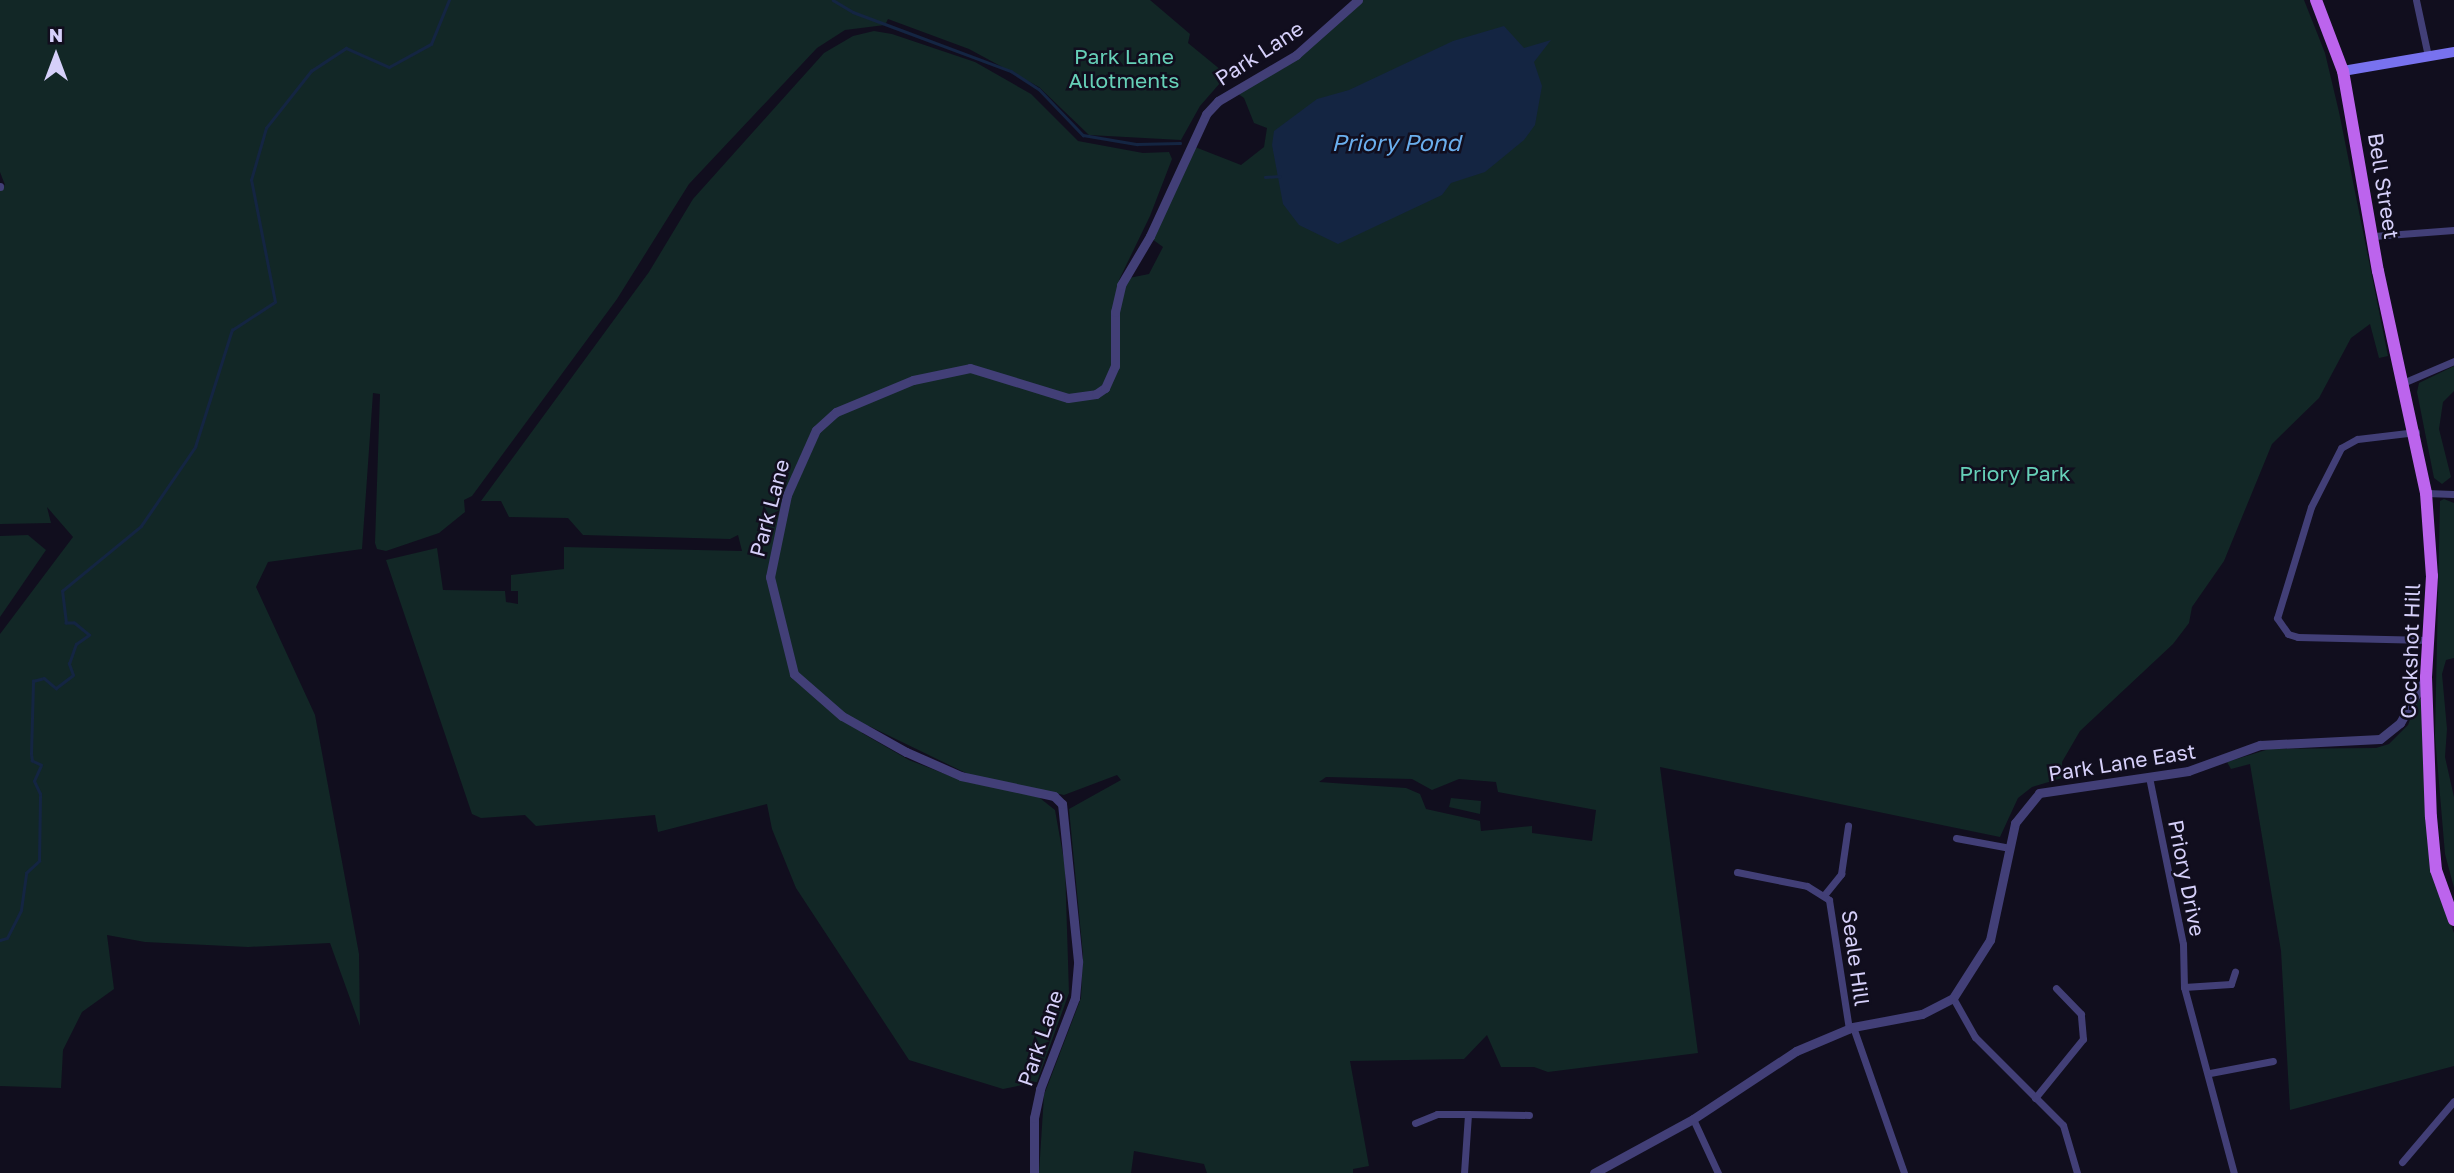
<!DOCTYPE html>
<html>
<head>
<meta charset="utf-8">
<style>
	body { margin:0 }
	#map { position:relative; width:2454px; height:1173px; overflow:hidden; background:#110e1e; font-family:"Golos Text",sans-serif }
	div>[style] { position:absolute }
	.green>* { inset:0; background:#122726 }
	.water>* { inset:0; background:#142542 }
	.stream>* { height:2.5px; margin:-1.25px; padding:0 1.25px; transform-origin:1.25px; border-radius:1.25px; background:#142542 }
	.minor>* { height:7px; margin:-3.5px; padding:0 3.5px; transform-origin:3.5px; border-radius:3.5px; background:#423f77 }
	.tertiary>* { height:9px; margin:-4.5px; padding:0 4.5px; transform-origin:4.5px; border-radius:4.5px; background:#423f77 }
	.secondary>* { height:10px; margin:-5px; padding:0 5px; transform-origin:5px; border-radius:5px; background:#7872ef }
	.primary>* { height:12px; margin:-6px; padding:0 6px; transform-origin:6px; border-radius:6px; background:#bc64ed }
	span { translate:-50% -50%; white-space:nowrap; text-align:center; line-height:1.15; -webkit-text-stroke:5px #110e1e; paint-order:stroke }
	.street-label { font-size:21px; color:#d6d0fa }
	.park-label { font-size:21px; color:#66d0b8 }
	.water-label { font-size:23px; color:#6aafee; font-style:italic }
	.north { position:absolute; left:21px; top:21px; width:70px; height:70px; -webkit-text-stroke:5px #110e1e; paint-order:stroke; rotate:0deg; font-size:19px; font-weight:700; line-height:28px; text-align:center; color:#d6d0fa }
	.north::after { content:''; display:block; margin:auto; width:24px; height:32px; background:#d6d0fa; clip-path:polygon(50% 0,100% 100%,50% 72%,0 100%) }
</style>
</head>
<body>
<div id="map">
	<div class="green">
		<i style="clip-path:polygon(0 0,1150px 0,1190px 34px,1188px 43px,1227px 75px,1200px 106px,1181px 140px,1089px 135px,1039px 87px,969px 49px,888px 19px,885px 25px,845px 30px,817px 48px,689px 184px,617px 299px,472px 496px,464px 500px,465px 512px,439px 533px,386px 551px,377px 549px,375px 543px,380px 394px,373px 393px,362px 549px,268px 562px,256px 587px,315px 715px,359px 954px,360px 1026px,330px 943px,248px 947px,145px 942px,107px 935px,114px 989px,82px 1012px,63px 1050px,61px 1088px,0 1086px,0 634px,73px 537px,47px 507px,51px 523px,0 524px,0 187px,5px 185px,0 172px)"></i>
		<i style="clip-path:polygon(evenodd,1361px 0,2304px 0,2325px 53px,2339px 112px,2388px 356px,2379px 358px,2370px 324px,2351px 338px,2319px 398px,2272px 444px,2224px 561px,2192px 607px,2189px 623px,2173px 644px,2080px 731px,2062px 762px,2062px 778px,2032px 787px,2018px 798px,2000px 837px,1660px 767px,1698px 1053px,1548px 1072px,1534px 1067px,1501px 1067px,1487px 1035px,1464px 1059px,1350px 1061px,1369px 1166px,1353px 1169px,1353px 1173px,1207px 1173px,1204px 1164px,1134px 1151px,1131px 1173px,1039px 1173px,1044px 1095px,1081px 998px,1083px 955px,1069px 809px,1121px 780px,1117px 775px,1064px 795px,972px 776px,869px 726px,862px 733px,909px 760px,966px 782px,1036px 795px,1055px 810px,1065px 866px,1069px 993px,1037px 1082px,1003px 1089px,909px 1060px,796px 888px,772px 829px,767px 804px,658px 832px,655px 815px,536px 826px,525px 815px,481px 818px,472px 814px,386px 560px,437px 548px,443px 590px,505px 591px,506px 602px,518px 604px,518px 591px,511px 591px,511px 575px,564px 569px,564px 547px,742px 551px,738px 535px,730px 539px,583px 535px,568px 518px,509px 517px,501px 501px,481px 501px,649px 272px,693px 199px,824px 53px,853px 36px,874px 31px,892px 34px,975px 62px,1031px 94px,1078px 141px,1143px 153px,1169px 152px,1172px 159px,1150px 216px,1119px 280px,1149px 274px,1163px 247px,1152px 239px,1195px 147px,1241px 165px,1264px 147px,1267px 128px,1254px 123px,1244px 98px,1237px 93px,1284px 68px,1361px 0,1326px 777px,1412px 779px,1432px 790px,1459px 779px,1496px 782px,1498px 792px,1596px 810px,1592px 841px,1532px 833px,1532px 826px,1481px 831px,1480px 821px,1426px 809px,1420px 794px,1406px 788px,1319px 782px,1326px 777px)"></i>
		<i style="clip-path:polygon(2454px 366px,2454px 391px,2443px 402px,2439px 429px,2451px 477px,2442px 484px,2434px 478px,2417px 392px,2419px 383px)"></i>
		<i style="clip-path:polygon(2444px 499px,2454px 503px,2454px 658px,2446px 660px,2442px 674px,2447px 729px,2445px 757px,2454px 797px,2454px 888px,2445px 854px,2435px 736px,2440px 501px)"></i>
		<i style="clip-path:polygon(28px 535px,46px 550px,0 617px,0 536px)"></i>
		<i style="clip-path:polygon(2424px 698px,2431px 870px,2454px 933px,2454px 1066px,2290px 1110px,2281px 951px,2250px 764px,2231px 769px,2227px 762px,2269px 749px,2376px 748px,2389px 744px,2408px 725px,2417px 700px)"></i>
		<i style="clip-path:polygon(1451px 798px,1481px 801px,1480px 814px,1449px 807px)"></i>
	</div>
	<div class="water">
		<i style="clip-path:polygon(1504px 26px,1524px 48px,1551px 40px,1534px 62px,1542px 86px,1535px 125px,1524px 140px,1485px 172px,1451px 183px,1442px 195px,1338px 244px,1299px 225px,1283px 204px,1272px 145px,1274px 131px,1317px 99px,1349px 90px,1453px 41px)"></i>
	</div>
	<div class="stream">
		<i style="left:833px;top:0;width:23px;rotate:31deg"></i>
		<i style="left:853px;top:12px;width:169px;rotate:20.5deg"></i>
		<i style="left:1011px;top:71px;width:33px;rotate:33deg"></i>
		<i style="left:1039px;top:89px;width:64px;rotate:46.3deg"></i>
		<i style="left:1083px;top:135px;width:55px;rotate:9.5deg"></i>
		<i style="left:1137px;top:144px;width:43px;rotate:-1.3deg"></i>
		<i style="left:1265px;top:177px;width:15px;rotate:-4deg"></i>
		<i style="left:0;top:940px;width:7px;rotate:-16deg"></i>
		<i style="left:7px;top:938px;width:31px;rotate:-63deg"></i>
		<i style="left:21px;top:910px;width:37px;rotate:-82deg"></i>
		<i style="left:26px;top:873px;width:18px;rotate:-43deg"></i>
		<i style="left:39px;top:861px;width:67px;rotate:-89.1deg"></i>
		<i style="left:40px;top:794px;width:14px;rotate:-115deg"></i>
		<i style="left:34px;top:781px;width:17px;rotate:-66deg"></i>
		<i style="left:41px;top:765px;width:10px;rotate:-156deg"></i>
		<i style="left:32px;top:761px;width:7px;rotate:-98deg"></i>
		<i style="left:31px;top:754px;width:73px;rotate:-88.4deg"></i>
		<i style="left:33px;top:681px;width:11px;rotate:-15deg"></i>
		<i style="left:44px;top:678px;width:16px;rotate:40deg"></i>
		<i style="left:56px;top:688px;width:21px;rotate:-37deg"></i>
		<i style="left:73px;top:675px;width:12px;rotate:-110deg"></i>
		<i style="left:69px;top:664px;width:21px;rotate:-71deg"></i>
		<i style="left:76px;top:644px;width:16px;rotate:-35deg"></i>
		<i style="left:89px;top:635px;width:19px;rotate:-141deg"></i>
		<i style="left:74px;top:623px;width:8px;rotate:180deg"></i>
		<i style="left:66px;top:623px;width:32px;rotate:-97deg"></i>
		<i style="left:62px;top:591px;width:102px;rotate:-39.4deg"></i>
		<i style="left:141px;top:526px;width:96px;rotate:-55.6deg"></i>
		<i style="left:195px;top:447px;width:123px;rotate:-72.5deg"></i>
		<i style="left:232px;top:330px;width:51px;rotate:-33.1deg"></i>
		<i style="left:275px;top:302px;width:124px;rotate:-101.1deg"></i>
		<i style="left:251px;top:180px;width:54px;rotate:-73.9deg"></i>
		<i style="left:266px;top:128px;width:73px;rotate:-51.7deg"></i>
		<i style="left:311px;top:71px;width:42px;rotate:-33.3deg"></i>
		<i style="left:346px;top:48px;width:47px;rotate:23.8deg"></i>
		<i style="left:389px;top:67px;width:48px;rotate:-28.7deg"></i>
		<i style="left:431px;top:44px;width:48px;rotate:-67.8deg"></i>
	</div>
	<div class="minor">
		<i style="left:2416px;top:0;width:57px;rotate:77.9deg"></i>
		<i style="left:0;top:186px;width:1px;rotate:90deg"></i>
		<i style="left:2374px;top:236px;width:80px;rotate:-4.3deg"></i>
		<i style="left:2405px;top:382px;width:53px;rotate:-23.2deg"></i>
		<i style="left:2416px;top:432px;width:59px;rotate:173.2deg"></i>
		<i style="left:2357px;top:439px;width:18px;rotate:151deg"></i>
		<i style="left:2341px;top:448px;width:66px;rotate:117deg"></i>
		<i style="left:2311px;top:507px;width:116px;rotate:107deg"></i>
		<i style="left:2277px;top:618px;width:19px;rotate:55deg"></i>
		<i style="left:2288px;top:634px;width:10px;rotate:17deg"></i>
		<i style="left:2298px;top:637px;width:131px;rotate:1.3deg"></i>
		<i style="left:2426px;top:493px;width:28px;rotate:2deg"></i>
		<i style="left:2149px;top:777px;width:170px;rotate:78.5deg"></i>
		<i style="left:2183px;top:944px;width:43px;rotate:88.7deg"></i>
		<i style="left:2184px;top:987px;width:193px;rotate:75deg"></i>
		<i style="left:1956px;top:838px;width:55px;rotate:10.5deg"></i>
		<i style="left:1737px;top:872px;width:71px;rotate:11.3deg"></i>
		<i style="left:1807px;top:886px;width:26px;rotate:32deg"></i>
		<i style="left:1829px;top:900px;width:131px;rotate:81.2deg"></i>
		<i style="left:1825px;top:894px;width:26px;rotate:-51deg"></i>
		<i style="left:1841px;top:874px;width:49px;rotate:-81.7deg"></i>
		<i style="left:2184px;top:987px;width:47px;rotate:-3.7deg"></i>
		<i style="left:2231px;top:984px;width:13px;rotate:-72deg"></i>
		<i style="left:1953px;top:998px;width:45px;rotate:60.6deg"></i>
		<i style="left:1975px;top:1037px;width:124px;rotate:45deg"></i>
		<i style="left:2063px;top:1125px;width:50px;rotate:73.7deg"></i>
		<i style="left:1853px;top:1027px;width:155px;rotate:70.7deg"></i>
		<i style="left:2210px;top:1073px;width:64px;rotate:-10.8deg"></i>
		<i style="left:2035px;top:1098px;width:76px;rotate:-50.9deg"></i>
		<i style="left:2083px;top:1039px;width:25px;rotate:-95deg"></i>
		<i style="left:2081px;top:1014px;width:36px;rotate:-134deg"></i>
		<i style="left:1693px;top:1119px;width:60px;rotate:65.2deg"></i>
		<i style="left:1415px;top:1123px;width:24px;rotate:-22deg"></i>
		<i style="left:1437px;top:1114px;width:31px"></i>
		<i style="left:2402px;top:1162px;width:80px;rotate:-49.6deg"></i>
		<i style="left:1464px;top:1173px;width:59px;rotate:-86.1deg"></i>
		<i style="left:1468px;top:1114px;width:61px;rotate:0.9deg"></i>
	</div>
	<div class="tertiary">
		<i style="left:1034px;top:1173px;width:55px;rotate:-90deg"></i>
		<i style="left:1034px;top:1118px;width:30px;rotate:-78deg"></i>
		<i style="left:1040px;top:1089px;width:97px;rotate:-69deg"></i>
		<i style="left:1075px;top:998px;width:37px;rotate:-85deg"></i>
		<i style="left:1078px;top:961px;width:158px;rotate:-95.8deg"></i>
		<i style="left:1062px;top:804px;width:11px;rotate:-135deg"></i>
		<i style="left:1054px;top:796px;width:95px;rotate:-167.9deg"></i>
		<i style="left:961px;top:776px;width:60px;rotate:-156.4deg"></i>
		<i style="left:906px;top:752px;width:73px;rotate:-150.6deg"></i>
		<i style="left:842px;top:716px;width:64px;rotate:-138.8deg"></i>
		<i style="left:794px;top:674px;width:100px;rotate:-103.9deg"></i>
		<i style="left:770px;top:577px;width:84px;rotate:-78.3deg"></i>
		<i style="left:787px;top:495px;width:71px;rotate:-66deg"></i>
		<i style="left:816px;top:430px;width:27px;rotate:-42deg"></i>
		<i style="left:836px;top:412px;width:83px;rotate:-22.6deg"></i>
		<i style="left:913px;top:380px;width:58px;rotate:-11.9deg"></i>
		<i style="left:970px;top:368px;width:102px;rotate:17deg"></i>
		<i style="left:1068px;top:398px;width:28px;rotate:-8deg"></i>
		<i style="left:1096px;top:394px;width:11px;rotate:-34deg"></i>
		<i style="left:1105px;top:388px;width:24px;rotate:-66deg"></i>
		<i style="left:1115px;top:366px;width:54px;rotate:-90deg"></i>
		<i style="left:1115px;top:312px;width:28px;rotate:-77deg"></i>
		<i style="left:1121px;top:285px;width:57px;rotate:-59.4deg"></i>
		<i style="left:1150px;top:236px;width:134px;rotate:-65.3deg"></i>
		<i style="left:1206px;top:114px;width:18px;rotate:-47deg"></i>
		<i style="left:1218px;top:101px;width:91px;rotate:-30.5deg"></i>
		<i style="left:1296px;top:55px;width:83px;rotate:-41.6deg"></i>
		<i style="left:1594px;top:1173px;width:113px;rotate:-28.6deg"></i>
		<i style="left:1693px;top:1119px;width:123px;rotate:-33.4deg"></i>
		<i style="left:1796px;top:1051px;width:62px;rotate:-22.8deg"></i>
		<i style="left:1853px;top:1027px;width:70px;rotate:-10.7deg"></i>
		<i style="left:1922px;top:1014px;width:35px;rotate:-27deg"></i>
		<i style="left:1953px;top:998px;width:69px;rotate:-57.5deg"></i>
		<i style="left:1990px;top:940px;width:120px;rotate:-77.9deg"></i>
		<i style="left:2015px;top:823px;width:38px;rotate:-51deg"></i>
		<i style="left:2039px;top:793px;width:151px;rotate:-8.4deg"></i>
		<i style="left:2188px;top:771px;width:77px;rotate:-19.9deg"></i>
		<i style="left:2260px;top:745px;width:120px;rotate:-2.9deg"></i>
		<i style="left:2380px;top:739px;width:26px;rotate:-39deg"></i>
		<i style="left:2400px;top:723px;width:53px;rotate:-60.5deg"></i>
	</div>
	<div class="secondary">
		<i style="left:2343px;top:71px;width:113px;rotate:-9.7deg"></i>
	</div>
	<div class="primary">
		<i style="left:2316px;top:0;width:76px;rotate:69.2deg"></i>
		<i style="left:2343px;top:71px;width:203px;rotate:80.1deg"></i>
		<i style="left:2378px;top:271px;width:227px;rotate:77.8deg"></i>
		<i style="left:2426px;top:493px;width:83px;rotate:85.9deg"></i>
		<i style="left:2432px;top:576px;width:101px;rotate:93.4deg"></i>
		<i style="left:2426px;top:677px;width:140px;rotate:88deg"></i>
		<i style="left:2431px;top:817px;width:53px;rotate:84.6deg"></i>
		<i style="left:2436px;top:870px;width:53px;rotate:70.2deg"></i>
	</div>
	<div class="street-label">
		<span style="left:1259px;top:53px;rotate:-33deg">Park Lane</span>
		<span style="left:2384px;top:186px;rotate:81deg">Bell Street</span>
		<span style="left:769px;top:508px;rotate:-75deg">Park Lane</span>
		<span style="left:2410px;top:651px;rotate:-88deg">Cockshot Hill</span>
		<span style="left:2122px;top:762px;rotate:-9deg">Park Lane East</span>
		<span style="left:2187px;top:878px;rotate:79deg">Priory Drive</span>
		<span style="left:1856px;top:958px;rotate:82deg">Seale Hill</span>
		<span style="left:1040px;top:1038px;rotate:-71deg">Park Lane</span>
	</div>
	<div class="park-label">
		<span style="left:1124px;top:68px">Park Lane<br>Allotments</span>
		<span style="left:2015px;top:473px">Priory Park</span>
	</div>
	<div class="water-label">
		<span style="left:1396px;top:142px">Priory Pond</span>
	</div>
	<div class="north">N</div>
</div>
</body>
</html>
